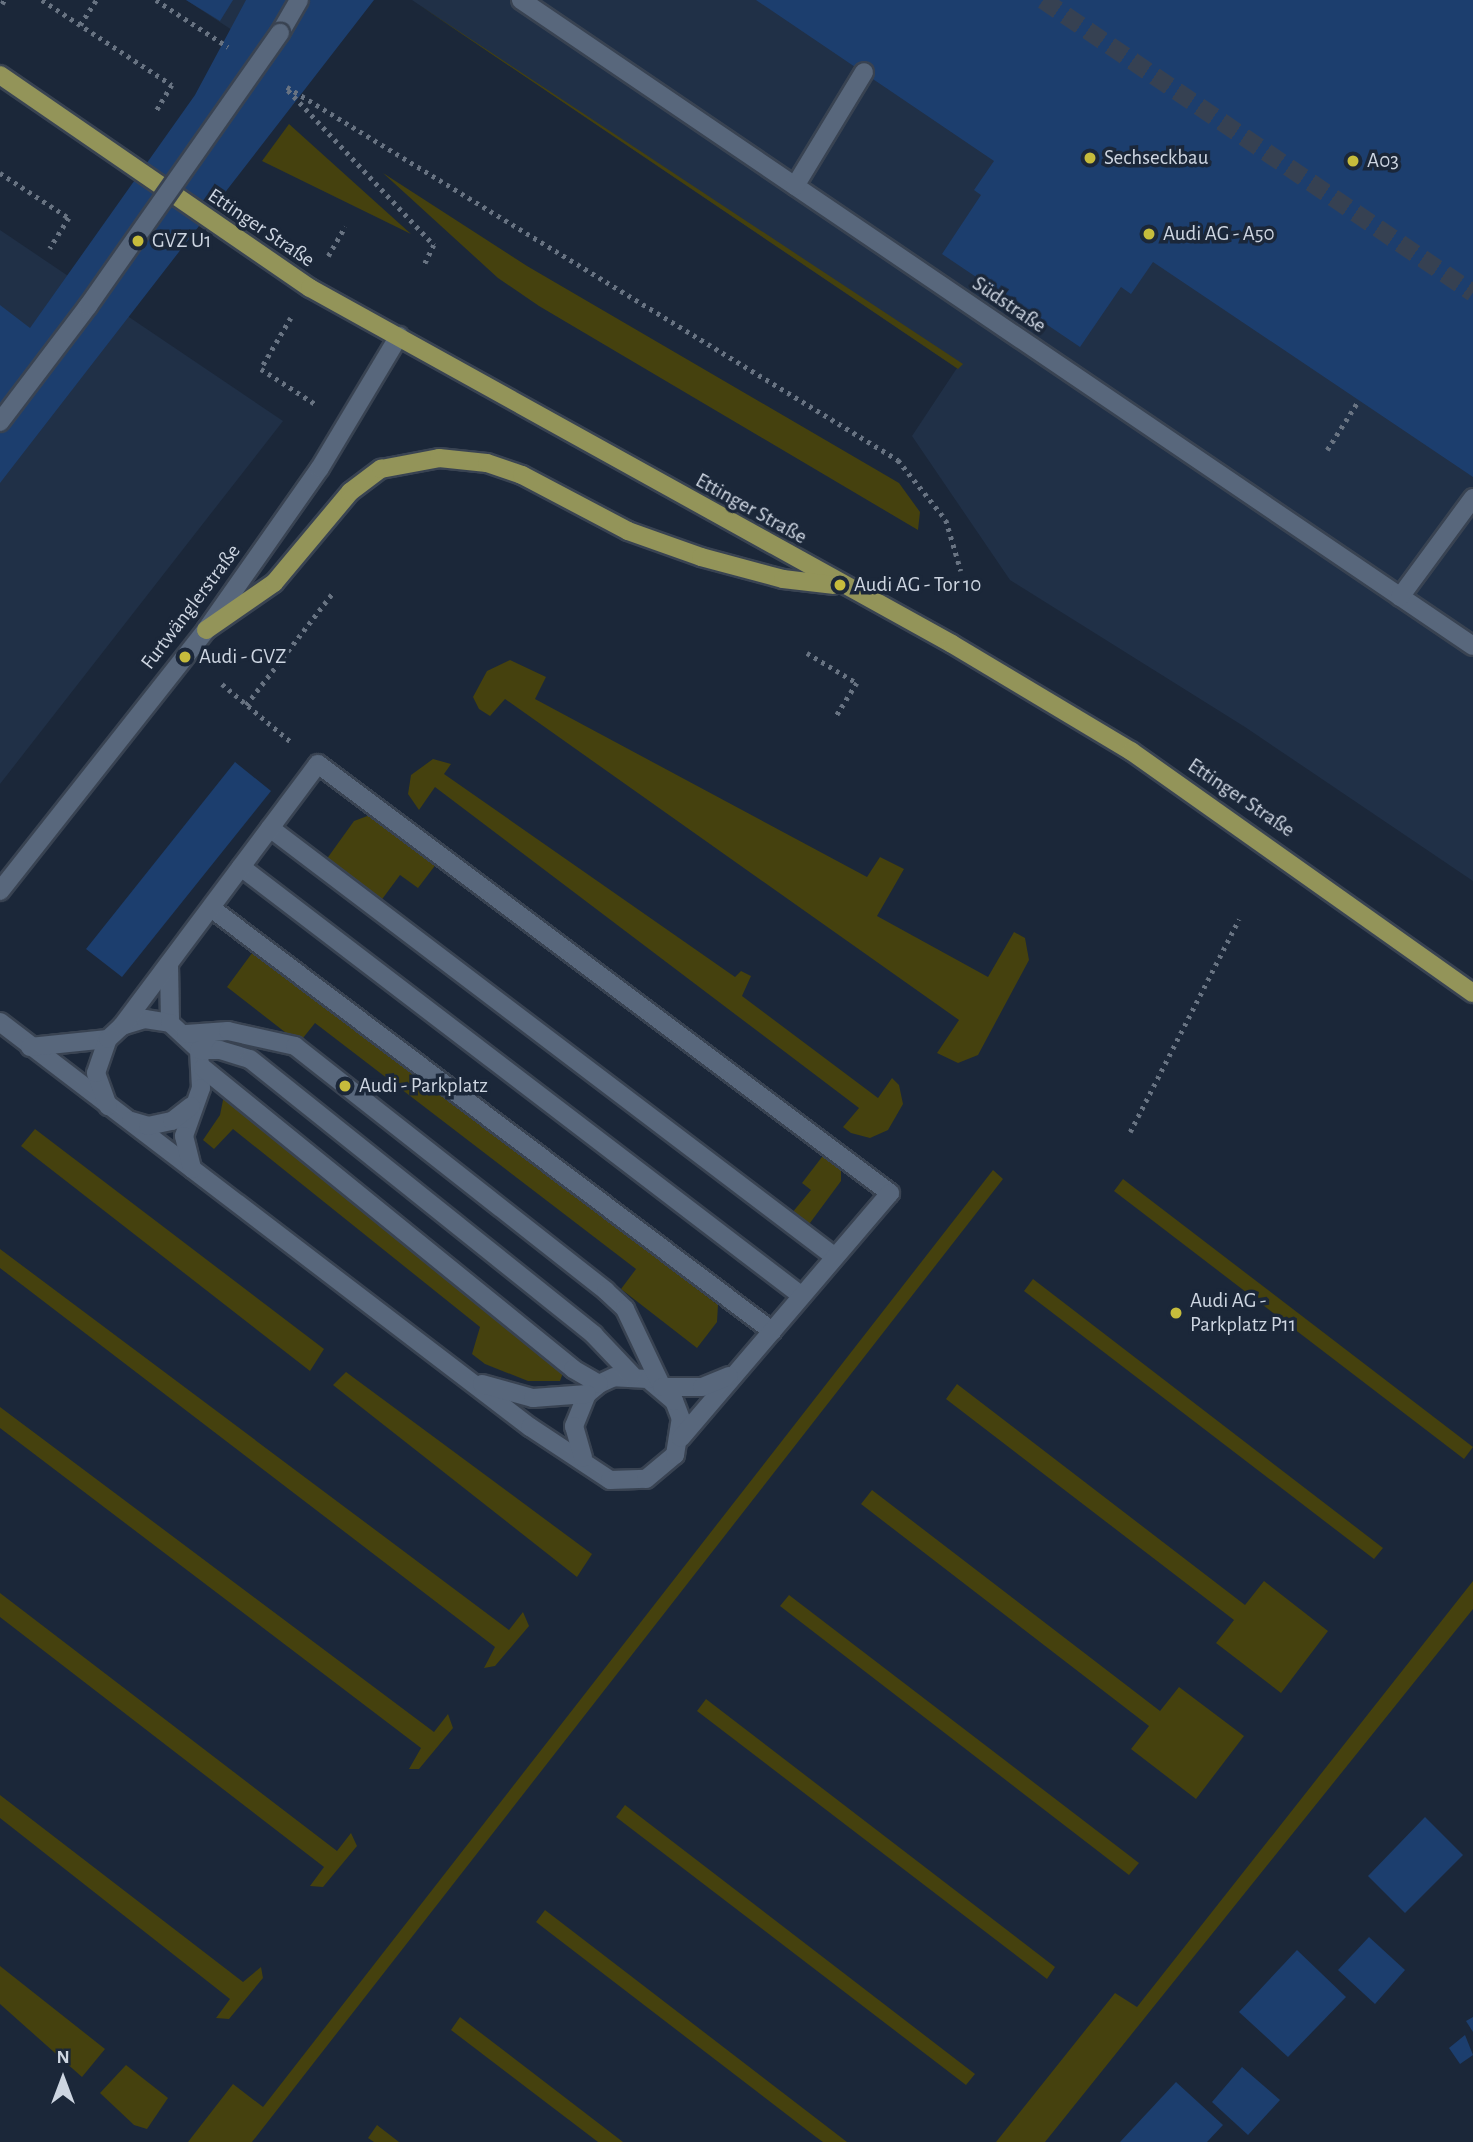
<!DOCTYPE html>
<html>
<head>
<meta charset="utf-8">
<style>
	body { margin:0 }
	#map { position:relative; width:1473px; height:2142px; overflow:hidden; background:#1b2739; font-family:"Alegreya Sans",sans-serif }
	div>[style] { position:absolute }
	.built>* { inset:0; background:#203047 }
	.green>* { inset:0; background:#45410e }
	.building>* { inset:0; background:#1c3e6e }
	.minor-tunnel>* { height:18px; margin-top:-9px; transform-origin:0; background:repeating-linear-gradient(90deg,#364152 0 18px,transparent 0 27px) }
	.path>* { height:4.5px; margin-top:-2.25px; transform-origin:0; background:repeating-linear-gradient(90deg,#687382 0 3.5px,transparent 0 8.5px) }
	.roads { filter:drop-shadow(2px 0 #394352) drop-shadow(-2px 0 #394352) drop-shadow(0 2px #394352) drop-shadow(0 -2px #394352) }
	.minor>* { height:18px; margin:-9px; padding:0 9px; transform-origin:9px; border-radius:9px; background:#58677c }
	.major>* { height:18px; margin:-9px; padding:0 9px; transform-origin:9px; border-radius:9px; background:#939459 }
	.bridges { filter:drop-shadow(2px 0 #394352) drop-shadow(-2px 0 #394352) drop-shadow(0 2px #394352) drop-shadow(0 -2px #394352) }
	.minor-bridge>* { height:18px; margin:-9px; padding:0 9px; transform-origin:9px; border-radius:9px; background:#58677c }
	.dots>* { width:19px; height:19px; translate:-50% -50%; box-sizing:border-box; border:4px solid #1b2739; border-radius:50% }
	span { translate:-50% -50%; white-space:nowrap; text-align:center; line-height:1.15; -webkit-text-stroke:7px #1b2739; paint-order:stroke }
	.poi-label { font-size:21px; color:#cdd5e1 }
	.left { translate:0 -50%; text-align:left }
	.street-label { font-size:21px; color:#cdd5e1 }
	.north { position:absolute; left:28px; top:2044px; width:70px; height:70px; -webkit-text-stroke:5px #1b2739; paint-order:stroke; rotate:0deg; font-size:19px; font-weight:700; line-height:28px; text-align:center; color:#cdd5e1 }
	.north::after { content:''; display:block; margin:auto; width:24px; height:32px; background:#cdd5e1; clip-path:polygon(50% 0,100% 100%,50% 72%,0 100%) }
</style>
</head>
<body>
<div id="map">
	<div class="built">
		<i style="clip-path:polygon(186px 0,249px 0,232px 30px)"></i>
		<i style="clip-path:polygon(412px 0,1473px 0,1473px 881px,1245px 727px,1010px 580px,912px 436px,957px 368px)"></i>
		<i style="clip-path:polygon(0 230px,283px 421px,0 784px)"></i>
	</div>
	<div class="green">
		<i style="clip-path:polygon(419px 5px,963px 364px,958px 369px)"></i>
		<i style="clip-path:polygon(289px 124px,411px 234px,262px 161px)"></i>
		<i style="clip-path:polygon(383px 173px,527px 266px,899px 483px,920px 512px,918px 530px,539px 306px,498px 278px)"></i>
		<i style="clip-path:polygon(510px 660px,546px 677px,535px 699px,867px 877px,880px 857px,904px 869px,877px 916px,988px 977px,1014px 932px,1025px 938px,1029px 960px,978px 1055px,958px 1063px,937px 1053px,959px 1020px,505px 699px,490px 716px,479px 709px,473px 697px,487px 671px)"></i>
		<i style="clip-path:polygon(433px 759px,451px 764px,444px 774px,735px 977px,741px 971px,751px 976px,742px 996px,878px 1098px,892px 1078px,899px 1085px,903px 1104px,888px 1130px,870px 1138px,851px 1133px,843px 1127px,859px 1108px,435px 787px,419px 810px,408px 794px,411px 775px)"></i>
		<i style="clip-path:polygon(370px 815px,437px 863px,418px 888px,400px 875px,380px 902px,326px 860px,354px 821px)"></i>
		<i style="clip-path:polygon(255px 949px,718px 1305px,717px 1322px,697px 1348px,621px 1289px,636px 1269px,315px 1023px,299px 1043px,227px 987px)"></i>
		<i style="clip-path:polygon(224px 1095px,564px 1370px,560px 1381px,528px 1381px,485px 1364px,472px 1354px,480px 1327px,233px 1129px,214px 1149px,203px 1140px,220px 1115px)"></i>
		<i style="clip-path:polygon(35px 1129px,324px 1349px,310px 1371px,21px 1146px)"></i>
		<i style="clip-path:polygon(825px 1153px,841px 1167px,841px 1181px,807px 1227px,791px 1214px,811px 1190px,802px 1183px)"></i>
		<i style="clip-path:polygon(993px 1170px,1003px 1179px,252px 2142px,188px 2142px,233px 2084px,263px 2107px)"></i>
		<i style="clip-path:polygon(1123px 1179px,1473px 1447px,1464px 1459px,1114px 1191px)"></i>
		<i style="clip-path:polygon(0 1249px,509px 1630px,523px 1612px,529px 1626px,495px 1666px,484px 1668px,495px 1647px,0 1268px)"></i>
		<i style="clip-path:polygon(1033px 1279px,1383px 1548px,1374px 1559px,1024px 1291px)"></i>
		<i style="clip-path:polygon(346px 1372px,592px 1554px,577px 1577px,333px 1385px)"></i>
		<i style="clip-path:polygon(957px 1384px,1245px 1605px,1264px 1581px,1328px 1631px,1281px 1693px,1216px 1643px,1234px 1620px,946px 1399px)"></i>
		<i style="clip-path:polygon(0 1407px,434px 1732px,448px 1714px,453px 1728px,419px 1769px,409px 1769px,421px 1748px,0 1428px)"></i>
		<i style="clip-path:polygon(872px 1490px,1160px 1711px,1179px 1687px,1244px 1736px,1196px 1799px,1131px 1749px,1149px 1726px,861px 1504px)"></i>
		<i style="clip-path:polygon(1473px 1581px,1473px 1609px,1045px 2142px,996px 2142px,1115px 1993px,1137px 2007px)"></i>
		<i style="clip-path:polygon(0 1593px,337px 1851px,351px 1833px,357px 1846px,323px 1887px,310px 1886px,324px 1867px,0 1617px)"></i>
		<i style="clip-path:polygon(789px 1595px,1139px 1863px,1129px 1875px,780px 1606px)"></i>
		<i style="clip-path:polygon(706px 1699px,1055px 1967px,1047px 1979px,697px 1711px)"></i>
		<i style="clip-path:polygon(0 1795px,243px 1982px,261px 1967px,263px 1978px,229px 2019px,216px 2018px,230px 1999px,0 1818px)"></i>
		<i style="clip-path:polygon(625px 1805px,975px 2074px,966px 2085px,616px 1817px)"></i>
		<i style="clip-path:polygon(545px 1910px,847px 2142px,823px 2142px,816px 2137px,536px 1922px)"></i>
		<i style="clip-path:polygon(0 1966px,105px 2049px,82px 2077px,0 2004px)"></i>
		<i style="clip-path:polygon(460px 2017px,623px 2142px,598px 2142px,451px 2030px)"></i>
		<i style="clip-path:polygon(126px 2065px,168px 2098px,147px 2129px,134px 2125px,100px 2093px)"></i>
		<i style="clip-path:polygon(377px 2125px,399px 2142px,374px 2142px,368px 2138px)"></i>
	</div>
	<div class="building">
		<i style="clip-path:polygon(186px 0,233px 0,220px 21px)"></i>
		<i style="clip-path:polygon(246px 0,374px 0,0 483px,0 305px,30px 328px,195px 95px)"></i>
		<i style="clip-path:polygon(756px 0,1473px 0,1473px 477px,1153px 262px,1131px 294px,1121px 287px,1080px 347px,942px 254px,981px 195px,974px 190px,994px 161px)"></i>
		<i style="clip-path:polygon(235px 762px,271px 791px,122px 977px,86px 949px)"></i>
		<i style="clip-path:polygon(1425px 1817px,1463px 1855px,1405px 1913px,1368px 1876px)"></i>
		<i style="clip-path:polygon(1369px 1937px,1405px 1970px,1375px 2004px,1338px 1970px)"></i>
		<i style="clip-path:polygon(1297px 1950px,1346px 1997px,1288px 2057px,1239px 2012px)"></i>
		<i style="clip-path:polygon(1473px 2017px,1473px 2032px,1466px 2021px)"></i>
		<i style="clip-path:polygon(1465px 2035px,1473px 2055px,1460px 2064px,1449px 2048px)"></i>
		<i style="clip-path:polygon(1242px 2067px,1280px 2100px,1248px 2135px,1212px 2102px)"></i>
		<i style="clip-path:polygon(1176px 2082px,1223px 2125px,1207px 2142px,1120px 2142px)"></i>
	</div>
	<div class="minor-tunnel">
		<i style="left:1043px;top:0;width:520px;rotate:34.27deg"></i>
	</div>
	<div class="path">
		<i style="left:42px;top:0;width:155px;rotate:33.2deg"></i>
		<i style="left:172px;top:85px;width:31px;rotate:121deg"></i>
		<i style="left:156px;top:0;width:86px;rotate:33.1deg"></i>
		<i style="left:2px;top:4px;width:4px;rotate:-63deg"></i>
		<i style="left:80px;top:25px;width:30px;rotate:-57deg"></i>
		<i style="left:287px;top:87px;width:716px;rotate:31.4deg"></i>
		<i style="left:898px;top:460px;width:77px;rotate:51.3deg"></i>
		<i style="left:946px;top:520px;width:53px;rotate:73.6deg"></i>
		<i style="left:288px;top:90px;width:213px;rotate:46.7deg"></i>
		<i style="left:434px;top:245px;width:25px;rotate:116deg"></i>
		<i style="left:0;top:173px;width:82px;rotate:33.1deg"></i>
		<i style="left:69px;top:218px;width:36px;rotate:122deg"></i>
		<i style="left:328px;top:256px;width:34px;rotate:-60deg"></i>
		<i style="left:291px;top:318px;width:59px;rotate:120.5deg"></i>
		<i style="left:261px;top:369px;width:64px;rotate:32.9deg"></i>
		<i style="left:1327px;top:450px;width:59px;rotate:-57.4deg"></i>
		<i style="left:807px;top:653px;width:58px;rotate:31deg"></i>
		<i style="left:857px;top:683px;width:38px;rotate:122deg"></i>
		<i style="left:222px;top:684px;width:89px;rotate:40deg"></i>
		<i style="left:246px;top:705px;width:144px;rotate:-52.3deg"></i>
		<i style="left:1130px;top:1132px;width:239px;rotate:-62.9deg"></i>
	</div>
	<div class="roads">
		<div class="minor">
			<i style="left:521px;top:0;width:1150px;rotate:34.16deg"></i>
			<i style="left:280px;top:33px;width:38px;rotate:-60deg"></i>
			<i style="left:795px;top:186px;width:133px;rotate:-58.8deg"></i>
			<i style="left:1400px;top:597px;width:123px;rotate:-53.6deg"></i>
			<i style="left:270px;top:828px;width:709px;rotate:37.21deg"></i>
			<i style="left:241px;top:867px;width:706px;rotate:37.41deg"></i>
			<i style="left:0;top:891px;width:333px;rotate:-51.7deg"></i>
			<i style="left:206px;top:630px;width:198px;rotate:-54.9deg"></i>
			<i style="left:320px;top:468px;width:154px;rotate:-59.1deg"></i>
			<i style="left:211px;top:908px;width:703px;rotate:37.02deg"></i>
			<i style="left:169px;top:964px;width:59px;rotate:89deg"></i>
			<i style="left:0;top:1022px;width:667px;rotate:37.39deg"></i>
			<i style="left:530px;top:1427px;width:96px;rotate:33.5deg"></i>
			<i style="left:610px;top:1480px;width:36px;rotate:-2deg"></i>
			<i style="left:646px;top:1479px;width:38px;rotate:-40deg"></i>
			<i style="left:675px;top:1455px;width:36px;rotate:-81deg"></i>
			<i style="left:681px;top:1419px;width:19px;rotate:-111deg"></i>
			<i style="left:674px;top:1401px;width:34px;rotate:-140deg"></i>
			<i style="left:648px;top:1379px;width:34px;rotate:-177deg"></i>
			<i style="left:614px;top:1377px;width:17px;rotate:155deg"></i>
			<i style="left:599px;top:1384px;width:16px;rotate:140deg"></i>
			<i style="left:587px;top:1394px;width:35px;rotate:112deg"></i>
			<i style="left:574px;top:1426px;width:33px;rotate:74deg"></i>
			<i style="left:122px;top:1026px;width:24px;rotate:-17deg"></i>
			<i style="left:145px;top:1019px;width:25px;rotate:9deg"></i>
			<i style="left:170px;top:1023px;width:40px;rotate:43deg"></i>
			<i style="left:199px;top:1050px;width:38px;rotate:87deg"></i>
			<i style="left:201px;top:1088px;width:51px;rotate:109.5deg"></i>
			<i style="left:184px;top:1136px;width:34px;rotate:76deg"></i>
			<i style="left:186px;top:1034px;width:42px;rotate:-4.1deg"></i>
			<i style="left:228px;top:1031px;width:69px;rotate:12.6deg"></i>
			<i style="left:295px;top:1046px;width:396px;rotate:38.2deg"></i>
			<i style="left:606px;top:1291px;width:26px;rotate:43deg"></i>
			<i style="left:625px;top:1309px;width:86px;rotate:64.6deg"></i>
			<i style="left:30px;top:1047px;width:78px;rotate:-5.9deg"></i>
			<i style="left:199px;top:1050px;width:21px"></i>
			<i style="left:220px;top:1050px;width:31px;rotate:17deg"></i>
			<i style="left:250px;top:1059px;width:441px;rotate:38.7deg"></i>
			<i style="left:594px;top:1335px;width:55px;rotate:46.5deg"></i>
			<i style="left:203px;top:1068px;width:477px;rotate:39.1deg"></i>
			<i style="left:573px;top:1369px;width:30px;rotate:30deg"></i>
			<i style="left:108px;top:1106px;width:35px;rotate:-110deg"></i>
			<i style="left:96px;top:1073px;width:36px;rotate:-71deg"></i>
			<i style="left:108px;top:1039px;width:19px;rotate:-43deg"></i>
			<i style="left:122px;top:1026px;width:327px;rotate:-53.2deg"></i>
			<i style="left:318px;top:764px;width:715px;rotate:36.87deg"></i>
			<i style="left:890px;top:1193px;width:322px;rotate:130.5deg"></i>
			<i style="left:131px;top:1121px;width:18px;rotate:16deg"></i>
			<i style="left:148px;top:1126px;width:25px;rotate:-12deg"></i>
			<i style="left:172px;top:1121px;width:24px;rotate:-38deg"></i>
			<i style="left:482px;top:1384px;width:53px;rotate:15.4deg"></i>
			<i style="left:533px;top:1398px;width:54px;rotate:-4.2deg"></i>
			<i style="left:662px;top:1387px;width:40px"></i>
			<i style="left:702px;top:1387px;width:29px;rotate:-22deg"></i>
		</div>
		<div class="major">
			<i style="left:0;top:75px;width:376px;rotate:34.5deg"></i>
			<i style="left:310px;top:288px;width:734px;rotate:29.01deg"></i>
			<i style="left:952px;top:644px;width:209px;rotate:30.9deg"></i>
			<i style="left:1131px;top:751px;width:419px;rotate:35.3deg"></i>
			<i style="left:206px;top:630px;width:83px;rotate:-34.7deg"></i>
			<i style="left:274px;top:583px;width:119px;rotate:-50.1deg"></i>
			<i style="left:350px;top:492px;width:39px;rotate:-37deg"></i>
			<i style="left:381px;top:469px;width:59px;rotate:-10.7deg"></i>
			<i style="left:439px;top:458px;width:48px;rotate:5.9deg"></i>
			<i style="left:487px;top:463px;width:37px;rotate:19deg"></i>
			<i style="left:522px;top:475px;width:120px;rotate:27.8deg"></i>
			<i style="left:628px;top:531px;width:77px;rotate:19.6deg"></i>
			<i style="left:701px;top:557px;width:85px;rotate:15deg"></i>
			<i style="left:783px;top:579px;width:50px;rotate:6.8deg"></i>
		</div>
	</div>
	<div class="bridges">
		<div class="minor-bridge">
			<i style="left:0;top:422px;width:146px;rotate:-52.8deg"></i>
			<i style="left:88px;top:306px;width:334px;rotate:-54.9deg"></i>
		</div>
	</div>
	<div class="dots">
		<i style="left:1090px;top:158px;background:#c6bc3c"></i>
		<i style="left:1353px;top:161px;background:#c6bc3c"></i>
		<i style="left:1149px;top:234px;background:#c6bc3c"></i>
		<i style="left:138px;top:241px;background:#c6bc3c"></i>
		<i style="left:840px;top:585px;background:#c6bc3c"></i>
		<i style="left:185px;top:657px;background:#c6bc3c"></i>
		<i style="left:345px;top:1086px;background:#c6bc3c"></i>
		<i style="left:1176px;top:1313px;background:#c6bc3c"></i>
	</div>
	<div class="poi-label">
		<span class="left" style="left:1104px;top:158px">Sechseckbau</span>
		<span class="left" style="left:1367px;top:161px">A03</span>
		<span class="left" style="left:1163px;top:234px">Audi AG - A50</span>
		<span class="left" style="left:152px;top:241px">GVZ U1</span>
		<span class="left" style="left:854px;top:585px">Audi AG - Tor 10</span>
		<span class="left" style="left:199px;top:657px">Audi - GVZ</span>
		<span class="left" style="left:359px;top:1086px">Audi - Parkplatz</span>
		<span class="left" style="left:1190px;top:1313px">Audi AG -<br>Parkplatz P11</span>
	</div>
	<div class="street-label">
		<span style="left:261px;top:228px;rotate:34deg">Ettinger Straße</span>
		<span style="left:1009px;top:305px;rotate:34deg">Südstraße</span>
		<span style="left:751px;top:509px;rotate:29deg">Ettinger Straße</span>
		<span style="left:191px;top:607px;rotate:-53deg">Furtwänglerstraße</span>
		<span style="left:1241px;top:798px;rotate:34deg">Ettinger Straße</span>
	</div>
	<div class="north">N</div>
</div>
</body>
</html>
